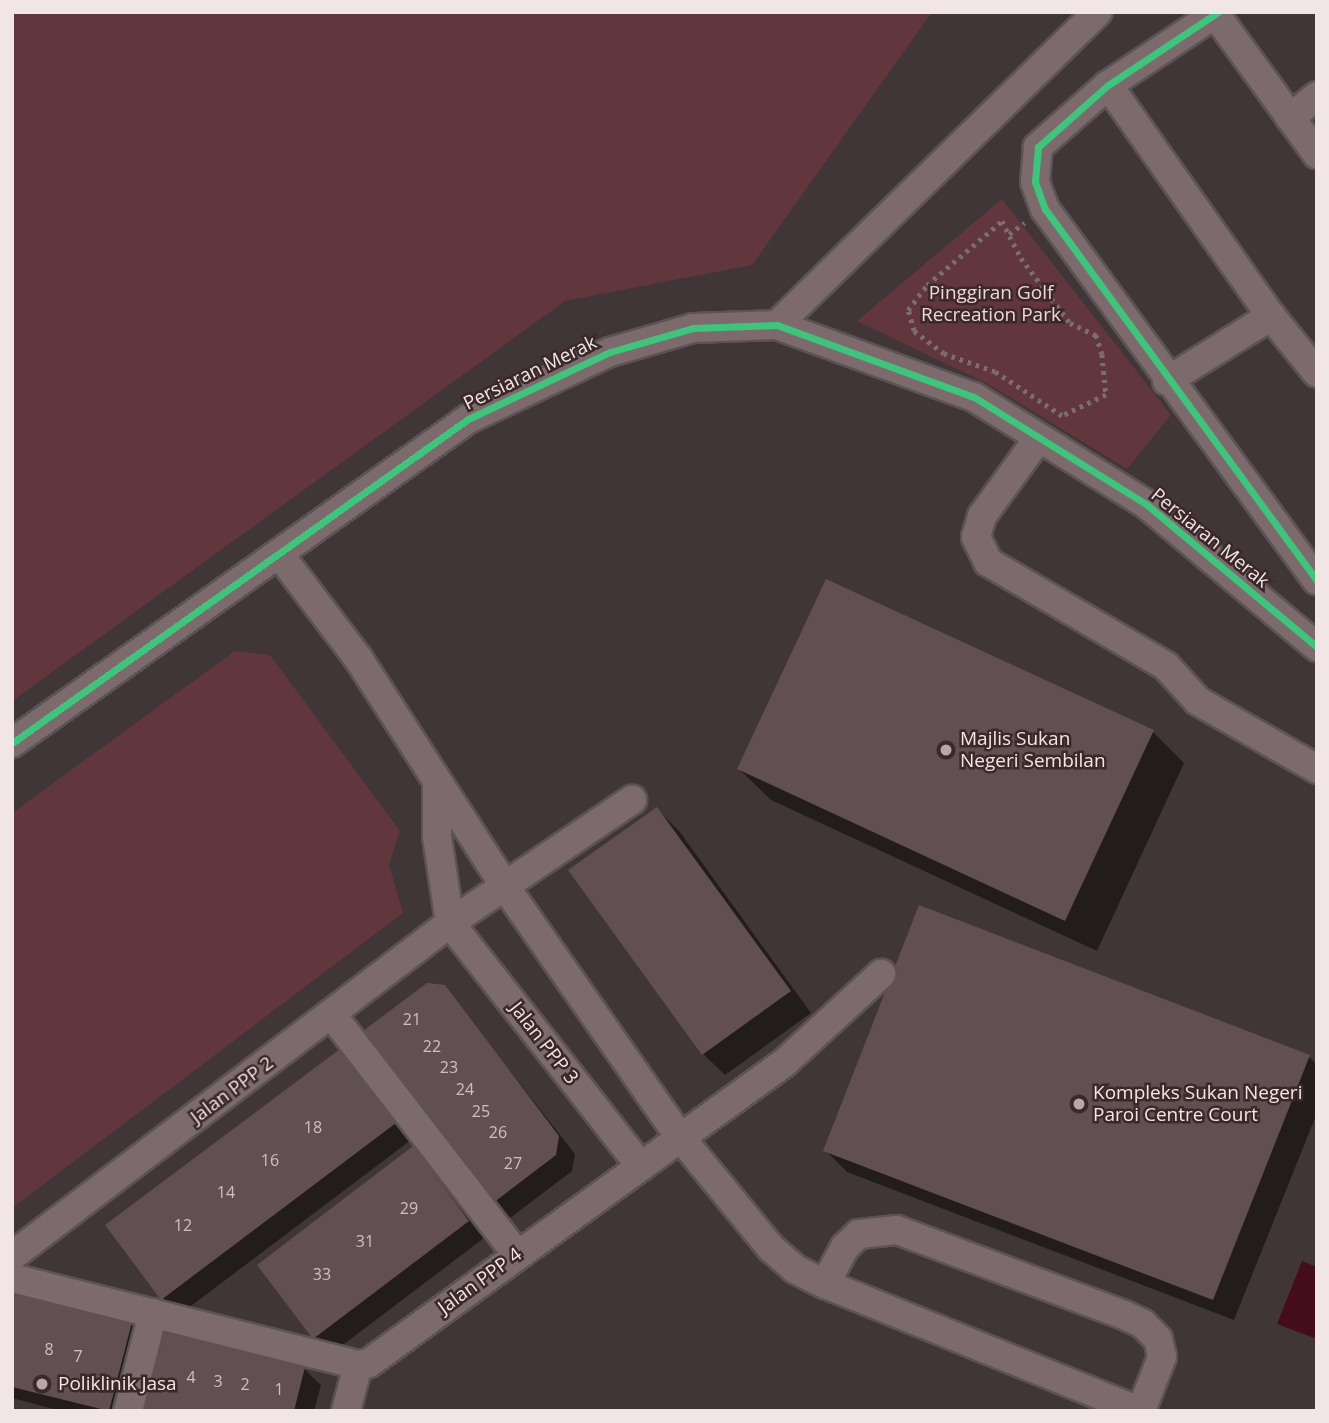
<!DOCTYPE html>
<html>
<head>
<meta charset="utf-8">
<style>
	body { margin:0 }
	#map { position:relative; width:1329px; height:1423px; overflow:hidden; background:#413637; font-family:"Open Sans",sans-serif }
	div>[style] { position:absolute }
	.green>* { inset:0; background:#61363c }
	.water>* { inset:0; background:#450d1b }
	.shadow>* { inset:0; background:#0007 }
	.building>* { inset:0; background:#624f52 }
	.path>* { height:4.5px; margin-top:-2.25px; transform-origin:0; background:repeating-linear-gradient(90deg,#7c6d6f 0 3.5px,transparent 0 8.5px) }
	.roads { filter:drop-shadow(2px 0 #5c5354) drop-shadow(-2px 0 #5c5354) drop-shadow(0 2px #5c5354) drop-shadow(0 -2px #5c5354) }
	.minor>* { height:28px; margin:-14px; padding:0 14px; transform-origin:14px; border-radius:14px; background:#7c6a6d }
	.cycleway>* { height:7px; margin:-3.5px; padding:0 3.5px; transform-origin:3.5px; border-radius:3.5px; background:#40c37c }
	.dots>* { width:19px; height:19px; translate:-50% -50%; box-sizing:border-box; border:4px solid #3b2829; border-radius:50% }
	span { translate:-50% -50%; white-space:nowrap; text-align:center; line-height:1.15; -webkit-text-stroke:5px #3b2829; paint-order:stroke }
	.number-label { font-size:16px; color:#cec0c1 }
	.number-label span { -webkit-text-stroke-width:0 }
	.park-label { font-size:19px; color:#efd6d8 }
	.street-label { font-size:19px; color:#f2e5e6 }
	.poi-label { font-size:19px; color:#f2e5e6 }
	.left { translate:0 -50%; text-align:left }
	.frame { position:absolute; inset:0; border:14px solid #f2e5e6; pointer-events:none }
</style>
</head>
<body>
<div id="map">
	<div class="green">
		<i style="clip-path:polygon(12px 12px,932px 12px,752px 265px,565px 301px,12px 701px)"></i>
		<i style="clip-path:polygon(1002px 199px,1171px 415px,1127px 469px,988px 384px,857px 321px)"></i>
		<i style="clip-path:polygon(235px 651px,270px 655px,400px 831px,389px 865px,403px 913px,12px 1208px,12px 813px)"></i>
	</div>
	<div class="water">
		<i style="clip-path:polygon(1302px 1261px,1317px 1267px,1317px 1339px,1277px 1324px)"></i>
	</div>
	<div class="shadow">
		<i style="clip-path:polygon(1153px 732px,1184px 763px,1097px 951px,771px 800px,739px 769px)"></i>
		<i style="clip-path:polygon(657px 809px,679px 831px,811px 1013px,725px 1075px,703px 1054px)"></i>
		<i style="clip-path:polygon(444px 987px,575px 1154px,572px 1171px,510px 1218px,494px 1201px)"></i>
		<i style="clip-path:polygon(339px 1051px,411px 1140px,179px 1315px,163px 1298px)"></i>
		<i style="clip-path:polygon(1309px 1057px,1317px 1065px,1317px 1113px,1234px 1320px,847px 1172px,825px 1150px)"></i>
		<i style="clip-path:polygon(413px 1149px,484px 1238px,331px 1354px,314px 1337px)"></i>
		<i style="clip-path:polygon(17px 1294px,132px 1324px,148px 1340px,130px 1411px,61px 1411px,12px 1398px,12px 1298px)"></i>
		<i style="clip-path:polygon(304px 1369px,321px 1385px,314px 1411px,142px 1411px)"></i>
	</div>
	<div class="building">
		<i style="clip-path:polygon(826px 579px,1154px 730px,1065px 921px,737px 769px)"></i>
		<i style="clip-path:polygon(657px 807px,791px 991px,702px 1055px,568px 870px)"></i>
		<i style="clip-path:polygon(919px 905px,1310px 1055px,1213px 1300px,823px 1151px)"></i>
		<i style="clip-path:polygon(427px 983px,445px 985px,559px 1136px,556px 1155px,493px 1203px,363px 1031px)"></i>
		<i style="clip-path:polygon(340px 1049px,396px 1123px,161px 1300px,105px 1225px)"></i>
		<i style="clip-path:polygon(413px 1146px,469px 1221px,313px 1339px,257px 1265px)"></i>
		<i style="clip-path:polygon(17px 1292px,132px 1322px,109px 1411px,12px 1387px,12px 1296px)"></i>
		<i style="clip-path:polygon(161px 1330px,305px 1367px,294px 1411px,140px 1411px)"></i>
	</div>
	<div class="path">
		<i style="left:1002px;top:221px;width:42px;rotate:62.8deg"></i>
		<i style="left:1021px;top:258px;width:81px;rotate:53deg"></i>
		<i style="left:1070px;top:323px;width:29px;rotate:25deg"></i>
		<i style="left:1096px;top:335px;width:20px;rotate:72deg"></i>
		<i style="left:1102px;top:354px;width:41px;rotate:84.4deg"></i>
		<i style="left:1106px;top:395px;width:49px;rotate:154.5deg"></i>
		<i style="left:1062px;top:416px;width:80px;rotate:-146.7deg"></i>
		<i style="left:995px;top:372px;width:54px;rotate:-160.6deg"></i>
		<i style="left:944px;top:354px;width:38px;rotate:-143deg"></i>
		<i style="left:914px;top:331px;width:22px;rotate:-106deg"></i>
		<i style="left:908px;top:310px;width:31px;rotate:-53deg"></i>
		<i style="left:927px;top:285px;width:99px;rotate:-40.5deg"></i>
		<i style="left:1009px;top:234px;width:19px;rotate:-36deg"></i>
	</div>
	<div class="roads">
		<div class="minor">
			<i style="left:1218px;top:12px;width:132px;rotate:146.4deg"></i>
			<i style="left:1108px;top:85px;width:94px;rotate:138.5deg"></i>
			<i style="left:1038px;top:147px;width:35px;rotate:95deg"></i>
			<i style="left:1035px;top:182px;width:29px;rotate:70deg"></i>
			<i style="left:1045px;top:209px;width:460px;rotate:53.8deg"></i>
			<i style="left:1216px;top:15px;width:172px;rotate:54deg"></i>
			<i style="left:1108px;top:85px;width:283px;rotate:54.8deg"></i>
			<i style="left:1271px;top:316px;width:73px;rotate:51.1deg"></i>
			<i style="left:1290px;top:118px;width:35px;rotate:-39deg"></i>
			<i style="left:777px;top:325px;width:448px;rotate:-44.3deg"></i>
			<i style="left:1167px;top:381px;width:123px;rotate:-32deg"></i>
			<i style="left:1038px;top:439px;width:95px;rotate:126deg"></i>
			<i style="left:982px;top:516px;width:22px;rotate:106deg"></i>
			<i style="left:976px;top:537px;width:28px;rotate:64deg"></i>
			<i style="left:988px;top:562px;width:206px;rotate:30.3deg"></i>
			<i style="left:1166px;top:666px;width:47px;rotate:47.6deg"></i>
			<i style="left:1198px;top:701px;width:137px;rotate:29.7deg"></i>
			<i style="left:279px;top:554px;width:131px;rotate:52.8deg"></i>
			<i style="left:358px;top:658px;width:274px;rotate:57.2deg"></i>
			<i style="left:506px;top:888px;width:304px;rotate:55.1deg"></i>
			<i style="left:680px;top:1137px;width:144px;rotate:50.7deg"></i>
			<i style="left:771px;top:1248px;width:32px;rotate:41deg"></i>
			<i style="left:795px;top:1269px;width:34px;rotate:27deg"></i>
			<i style="left:825px;top:1284px;width:340px;rotate:22deg"></i>
			<i style="left:12px;top:743px;width:559px;rotate:-35.39deg"></i>
			<i style="left:468px;top:419px;width:157px;rotate:-25.3deg"></i>
			<i style="left:610px;top:352px;width:86px;rotate:-16.1deg"></i>
			<i style="left:693px;top:328px;width:84px;rotate:-2deg"></i>
			<i style="left:777px;top:325px;width:210px;rotate:20.1deg"></i>
			<i style="left:974px;top:397px;width:203px;rotate:31.9deg"></i>
			<i style="left:1146px;top:504px;width:223px;rotate:39.9deg"></i>
			<i style="left:437px;top:784px;width:53px;rotate:90deg"></i>
			<i style="left:437px;top:837px;width:87px;rotate:81.4deg"></i>
			<i style="left:450px;top:923px;width:306px;rotate:51.9deg"></i>
			<i style="left:332px;top:1015px;width:302px;rotate:52.3deg"></i>
			<i style="left:12px;top:1256px;width:550px;rotate:-37.24deg"></i>
			<i style="left:450px;top:923px;width:220px;rotate:-34.1deg"></i>
			<i style="left:12px;top:1278px;width:357px;rotate:14.1deg"></i>
			<i style="left:825px;top:1284px;width:42px;rotate:-61.6deg"></i>
			<i style="left:845px;top:1247px;width:19px;rotate:-43deg"></i>
			<i style="left:859px;top:1234px;width:38px;rotate:-6deg"></i>
			<i style="left:897px;top:1230px;width:240px;rotate:20.5deg"></i>
			<i style="left:1122px;top:1314px;width:23px;rotate:25deg"></i>
			<i style="left:1143px;top:1324px;width:21px;rotate:45deg"></i>
			<i style="left:1158px;top:1339px;width:18px;rotate:77deg"></i>
			<i style="left:1162px;top:1357px;width:58px;rotate:111.3deg"></i>
			<i style="left:128px;top:1411px;width:101px;rotate:-75.7deg"></i>
			<i style="left:346px;top:1411px;width:48px;rotate:-75.4deg"></i>
			<i style="left:358px;top:1365px;width:11px;rotate:-10deg"></i>
			<i style="left:369px;top:1363px;width:512px;rotate:-35.86deg"></i>
			<i style="left:784px;top:1063px;width:132px;rotate:-42.5deg"></i>
		</div>
	</div>
	<div class="cycleway">
		<i style="left:1218px;top:12px;width:132px;rotate:146.4deg"></i>
		<i style="left:1108px;top:85px;width:94px;rotate:138.5deg"></i>
		<i style="left:1038px;top:147px;width:35px;rotate:95deg"></i>
		<i style="left:1035px;top:182px;width:29px;rotate:70deg"></i>
		<i style="left:1045px;top:209px;width:460px;rotate:53.8deg"></i>
		<i style="left:12px;top:743px;width:559px;rotate:-35.39deg"></i>
		<i style="left:468px;top:419px;width:157px;rotate:-25.3deg"></i>
		<i style="left:610px;top:352px;width:86px;rotate:-16.1deg"></i>
		<i style="left:693px;top:328px;width:84px;rotate:-2deg"></i>
		<i style="left:777px;top:325px;width:210px;rotate:20.1deg"></i>
		<i style="left:974px;top:397px;width:203px;rotate:31.9deg"></i>
		<i style="left:1146px;top:504px;width:223px;rotate:39.9deg"></i>
	</div>
	<div class="dots">
		<i style="left:946px;top:750px;background:#b4a8a9"></i>
		<i style="left:1079px;top:1104px;background:#b4a8a9"></i>
		<i style="left:42px;top:1384px;background:#b4a8a9"></i>
	</div>
	<div class="number-label">
		<span style="left:412px;top:1019px">21</span>
		<span style="left:432px;top:1046px">22</span>
		<span style="left:449px;top:1067px">23</span>
		<span style="left:465px;top:1089px">24</span>
		<span style="left:481px;top:1111px">25</span>
		<span style="left:313px;top:1127px">18</span>
		<span style="left:498px;top:1132px">26</span>
		<span style="left:270px;top:1160px">16</span>
		<span style="left:513px;top:1163px">27</span>
		<span style="left:226px;top:1192px">14</span>
		<span style="left:409px;top:1208px">29</span>
		<span style="left:183px;top:1225px">12</span>
		<span style="left:365px;top:1241px">31</span>
		<span style="left:322px;top:1274px">33</span>
		<span style="left:49px;top:1349px">8</span>
		<span style="left:78px;top:1356px">7</span>
		<span style="left:191px;top:1377px">4</span>
		<span style="left:218px;top:1381px">3</span>
		<span style="left:245px;top:1384px">2</span>
		<span style="left:279px;top:1389px">1</span>
	</div>
	<div class="park-label">
		<span style="left:991px;top:304px">Pinggiran Golf<br>Recreation Park</span>
	</div>
	<div class="street-label">
		<span style="left:530px;top:373px;rotate:-26deg">Persiaran Merak</span>
		<span style="left:1210px;top:538px;rotate:39deg">Persiaran Merak</span>
		<span style="left:544px;top:1043px;rotate:52deg">Jalan PPP 3</span>
		<span style="left:232px;top:1090px;rotate:-37deg">Jalan PPP 2</span>
		<span style="left:480px;top:1281px;rotate:-36deg">Jalan PPP 4</span>
	</div>
	<div class="poi-label">
		<span class="left" style="left:960px;top:750px">Majlis Sukan<br>Negeri Sembilan</span>
		<span class="left" style="left:1093px;top:1104px">Kompleks Sukan Negeri<br>Paroi Centre Court</span>
		<span class="left" style="left:58px;top:1384px">Poliklinik Jasa</span>
	</div>
	<div class="frame"></div>
</div>
</body>
</html>
